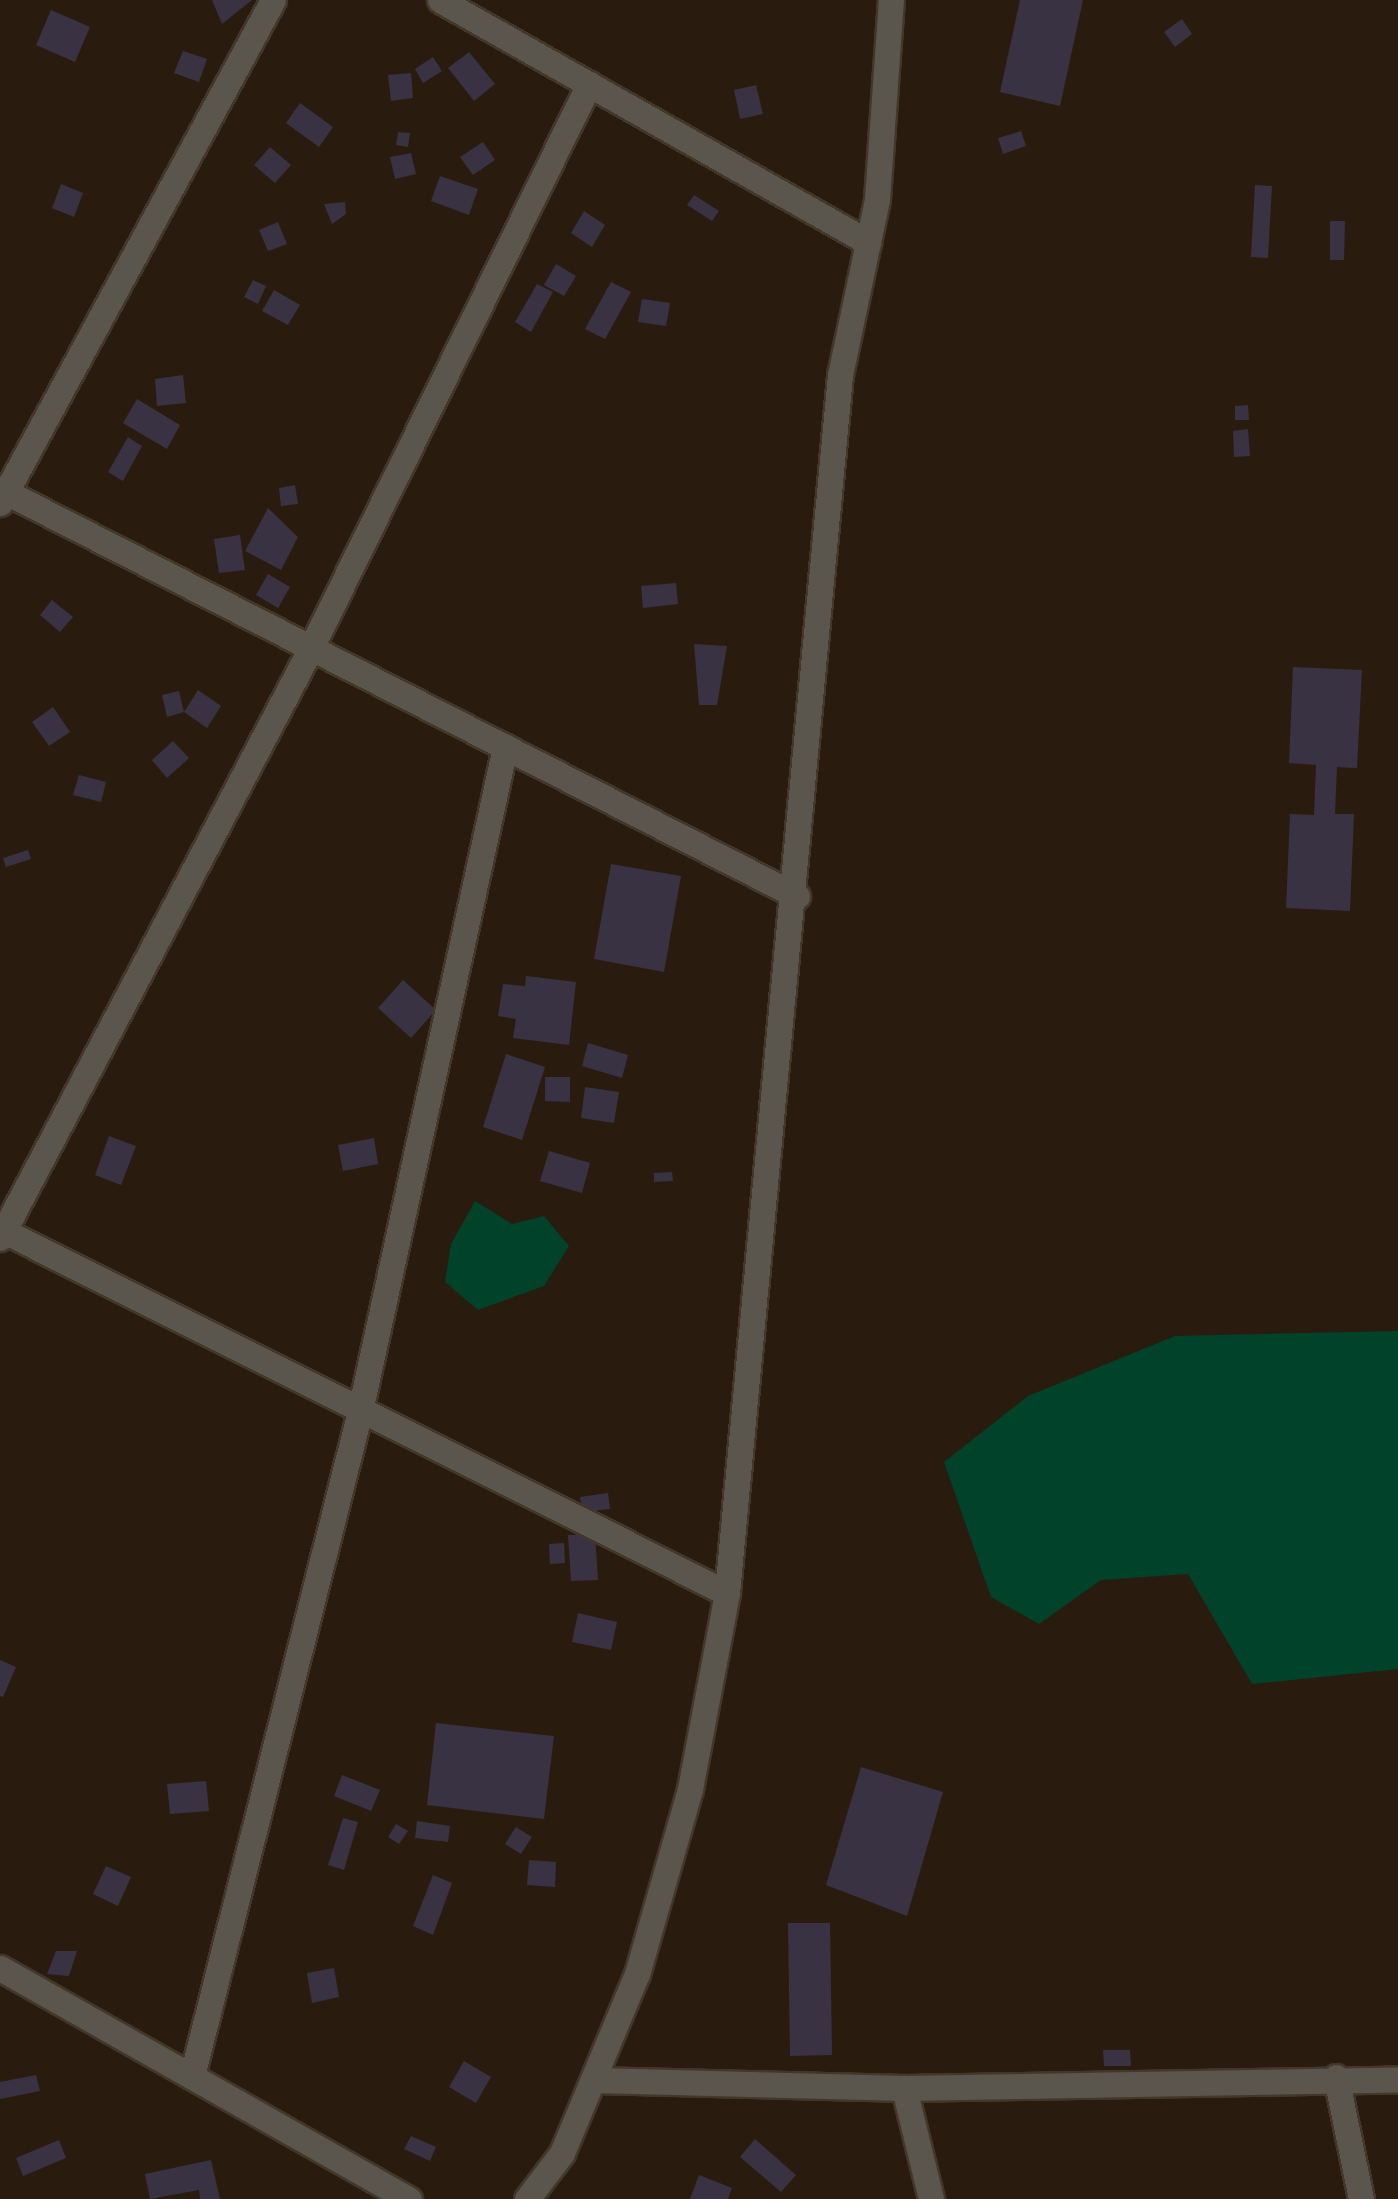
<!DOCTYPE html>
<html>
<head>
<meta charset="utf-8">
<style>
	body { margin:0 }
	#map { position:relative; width:1398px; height:2199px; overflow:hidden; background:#291c0f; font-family:Cabin,sans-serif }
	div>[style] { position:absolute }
	.green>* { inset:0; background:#00422a }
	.building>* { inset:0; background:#393242 }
	.roads { filter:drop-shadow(2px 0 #43372a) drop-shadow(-2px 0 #43372a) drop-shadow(0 2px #43372a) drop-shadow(0 -2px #43372a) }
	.minor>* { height:25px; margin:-12.5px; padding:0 12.5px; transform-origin:12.5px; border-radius:12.5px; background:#5a564e }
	span { translate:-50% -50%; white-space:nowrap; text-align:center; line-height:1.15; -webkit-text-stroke:8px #291c0f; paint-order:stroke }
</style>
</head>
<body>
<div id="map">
	<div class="green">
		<i style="clip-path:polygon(475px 1201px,512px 1224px,544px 1216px,569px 1246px,544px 1286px,478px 1310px,445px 1282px,451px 1244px)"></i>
		<i style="clip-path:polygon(1398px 1331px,1398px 1669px,1252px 1684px,1188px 1574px,1101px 1580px,1039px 1624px,991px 1597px,944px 1462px,1028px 1396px,1175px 1336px)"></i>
	</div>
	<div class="building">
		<i style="clip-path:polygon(212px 0,252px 0,222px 24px)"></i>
		<i style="clip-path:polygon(1020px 0,1083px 0,1060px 106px,1000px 92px)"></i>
		<i style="clip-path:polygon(51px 10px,90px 27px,75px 62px,36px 45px)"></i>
		<i style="clip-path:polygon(1182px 19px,1192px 34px,1175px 47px,1164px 32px)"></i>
		<i style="clip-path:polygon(183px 51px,207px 59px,199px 82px,174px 73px)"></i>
		<i style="clip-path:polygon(469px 52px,495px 84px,474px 101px,448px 68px)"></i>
		<i style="clip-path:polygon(433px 57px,442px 71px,423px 83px,415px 69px)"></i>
		<i style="clip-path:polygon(411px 73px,413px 98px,391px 101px,388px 75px)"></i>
		<i style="clip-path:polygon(756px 85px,763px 114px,740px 119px,734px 90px)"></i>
		<i style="clip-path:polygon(300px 103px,333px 127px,319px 147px,286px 123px)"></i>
		<i style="clip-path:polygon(1021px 131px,1026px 146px,1003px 154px,998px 138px)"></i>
		<i style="clip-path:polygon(398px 132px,410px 133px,408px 147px,396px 145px)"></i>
		<i style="clip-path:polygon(483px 142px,495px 160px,473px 175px,460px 157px)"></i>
		<i style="clip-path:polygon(270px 147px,291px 165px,275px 183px,254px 165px)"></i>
		<i style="clip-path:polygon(411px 153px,416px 174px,395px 179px,390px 157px)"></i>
		<i style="clip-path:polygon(440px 176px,478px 189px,469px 215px,431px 201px)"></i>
		<i style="clip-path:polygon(61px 184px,83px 193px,74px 217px,52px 208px)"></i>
		<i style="clip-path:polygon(1255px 185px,1272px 186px,1268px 258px,1251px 257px)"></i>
		<i style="clip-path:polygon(694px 195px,719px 211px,712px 221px,687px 205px)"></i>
		<i style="clip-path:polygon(345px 202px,346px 214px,332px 224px,324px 204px)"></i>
		<i style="clip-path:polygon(584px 211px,605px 225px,592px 247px,571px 233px)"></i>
		<i style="clip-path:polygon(1330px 221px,1345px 221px,1344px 260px,1330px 260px)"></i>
		<i style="clip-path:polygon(278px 222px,287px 244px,268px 251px,259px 230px)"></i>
		<i style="clip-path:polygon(556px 264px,576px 276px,564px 296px,544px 285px)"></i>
		<i style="clip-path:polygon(253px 280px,266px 286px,258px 304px,244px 297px)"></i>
		<i style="clip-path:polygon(611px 282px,631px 292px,605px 339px,585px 329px)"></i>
		<i style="clip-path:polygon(537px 284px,553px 292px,531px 332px,515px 322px)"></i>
		<i style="clip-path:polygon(274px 290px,300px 305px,288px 325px,262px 311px)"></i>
		<i style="clip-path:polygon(642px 299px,670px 303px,666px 326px,638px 322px)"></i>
		<i style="clip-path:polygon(183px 375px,186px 403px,157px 406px,155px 379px)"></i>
		<i style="clip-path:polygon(137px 399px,180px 425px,167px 449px,123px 423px)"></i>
		<i style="clip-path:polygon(1248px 405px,1249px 420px,1235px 420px,1235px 406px)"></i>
		<i style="clip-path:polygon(1248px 429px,1250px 456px,1234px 457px,1233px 431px)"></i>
		<i style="clip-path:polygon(128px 437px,142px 446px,123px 481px,108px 472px)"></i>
		<i style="clip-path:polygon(295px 485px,298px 504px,281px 506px,279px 488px)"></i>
		<i style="clip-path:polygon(268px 508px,298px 537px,281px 570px,245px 551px)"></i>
		<i style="clip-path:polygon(240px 535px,245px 570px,219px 573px,214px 539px)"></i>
		<i style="clip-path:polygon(268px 574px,290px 587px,278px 608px,256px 595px)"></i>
		<i style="clip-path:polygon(676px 583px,678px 604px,643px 608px,641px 586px)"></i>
		<i style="clip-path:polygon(52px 600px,73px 617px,60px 632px,40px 615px)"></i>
		<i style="clip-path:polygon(694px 644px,727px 646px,717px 705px,699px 705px)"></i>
		<i style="clip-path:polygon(1293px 667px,1362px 670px,1357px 768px,1337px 767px,1335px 814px,1354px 814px,1350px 911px,1286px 908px,1290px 814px,1314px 815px,1316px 765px,1289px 763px)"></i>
		<i style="clip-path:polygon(198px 690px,221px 706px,207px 728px,184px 712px,167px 717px,162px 695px,179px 691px,184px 712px)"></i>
		<i style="clip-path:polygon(53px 707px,70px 732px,49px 746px,32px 722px)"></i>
		<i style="clip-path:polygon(173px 741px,189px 758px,167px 778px,152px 760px)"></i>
		<i style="clip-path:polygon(79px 775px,106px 782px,101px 802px,73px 795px)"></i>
		<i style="clip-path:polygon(28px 850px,31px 859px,6px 867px,3px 858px)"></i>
		<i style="clip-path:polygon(611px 864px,681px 876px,664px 972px,594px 959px)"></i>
		<i style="clip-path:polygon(526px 976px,576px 982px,569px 1045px,513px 1038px,516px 1019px,498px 1016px,503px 984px,525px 986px)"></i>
		<i style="clip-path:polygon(403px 980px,436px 1010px,411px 1038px,378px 1008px)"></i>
		<i style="clip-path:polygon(588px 1043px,628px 1055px,622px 1078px,582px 1066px)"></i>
		<i style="clip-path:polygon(506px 1054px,545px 1067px,522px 1140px,483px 1127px)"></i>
		<i style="clip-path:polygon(545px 1077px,570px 1077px,570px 1102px,545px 1101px)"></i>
		<i style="clip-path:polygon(585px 1087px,619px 1092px,614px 1123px,581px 1118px)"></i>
		<i style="clip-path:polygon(109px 1136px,136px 1146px,121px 1185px,95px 1175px)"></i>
		<i style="clip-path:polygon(374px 1138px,378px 1164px,343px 1171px,338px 1145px)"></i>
		<i style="clip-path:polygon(549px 1151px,590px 1163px,582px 1193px,540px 1181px)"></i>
		<i style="clip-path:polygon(672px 1172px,673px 1181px,654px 1182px,654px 1173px)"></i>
		<i style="clip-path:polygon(608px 1493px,610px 1509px,582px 1512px,580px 1497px)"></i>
		<i style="clip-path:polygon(595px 1534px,598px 1580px,571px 1581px,568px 1535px)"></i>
		<i style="clip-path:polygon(564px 1543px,565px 1563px,550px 1564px,549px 1544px)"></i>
		<i style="clip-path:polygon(578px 1613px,617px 1622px,611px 1650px,572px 1642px)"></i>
		<i style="clip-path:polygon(0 1660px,16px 1667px,3px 1697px,0 1696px)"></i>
		<i style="clip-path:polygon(436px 1723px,554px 1736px,544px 1819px,427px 1805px)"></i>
		<i style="clip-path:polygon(861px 1767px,943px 1792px,907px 1916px,826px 1885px)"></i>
		<i style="clip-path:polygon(342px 1775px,380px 1790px,371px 1811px,334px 1796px)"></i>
		<i style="clip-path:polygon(206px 1781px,209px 1811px,170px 1814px,167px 1784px)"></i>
		<i style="clip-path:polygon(343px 1818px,358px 1822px,344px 1870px,328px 1865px)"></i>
		<i style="clip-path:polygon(417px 1821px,450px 1826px,448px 1842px,415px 1838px)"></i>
		<i style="clip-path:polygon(396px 1824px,408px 1831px,399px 1844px,388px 1837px)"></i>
		<i style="clip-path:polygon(516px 1827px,532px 1837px,521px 1854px,505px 1844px)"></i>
		<i style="clip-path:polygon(529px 1860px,556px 1862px,555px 1887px,527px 1885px)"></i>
		<i style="clip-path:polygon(106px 1866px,131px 1877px,118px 1906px,93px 1894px)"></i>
		<i style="clip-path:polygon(433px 1875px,452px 1883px,433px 1935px,413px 1926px)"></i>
		<i style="clip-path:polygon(788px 1923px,830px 1923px,832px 2055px,790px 2056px)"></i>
		<i style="clip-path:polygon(56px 1951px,77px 1951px,69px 1976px,47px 1974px)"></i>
		<i style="clip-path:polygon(334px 1968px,339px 1997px,312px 2003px,307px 1973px)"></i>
		<i style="clip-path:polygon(1103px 2050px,1130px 2050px,1131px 2066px,1104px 2066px)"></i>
		<i style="clip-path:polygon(464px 2061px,491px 2077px,476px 2103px,449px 2087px)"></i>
		<i style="clip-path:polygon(36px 2075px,40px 2091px,0 2099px,0 2082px)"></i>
		<i style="clip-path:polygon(411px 2136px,436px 2147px,430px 2161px,404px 2149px)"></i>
		<i style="clip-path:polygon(755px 2139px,796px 2175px,781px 2192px,740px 2157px)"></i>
		<i style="clip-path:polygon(59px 2140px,66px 2158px,23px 2176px,16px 2158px)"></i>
		<i style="clip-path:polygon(211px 2160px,220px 2199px,200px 2199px,199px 2190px,150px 2199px,145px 2174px)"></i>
		<i style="clip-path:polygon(699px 2175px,732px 2188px,728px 2199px,690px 2199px)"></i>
	</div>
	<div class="roads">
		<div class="minor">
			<i style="left:440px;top:0;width:492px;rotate:29.5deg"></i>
			<i style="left:0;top:489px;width:895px;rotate:27.05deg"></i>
			<i style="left:0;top:503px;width:572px;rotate:-61.51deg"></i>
			<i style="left:0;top:1229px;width:813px;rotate:26.6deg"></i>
			<i style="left:0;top:1238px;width:667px;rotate:-62.21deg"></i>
			<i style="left:311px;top:648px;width:629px;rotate:-63.76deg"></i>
			<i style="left:0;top:1968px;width:470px;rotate:29.5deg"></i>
			<i style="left:192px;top:2076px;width:686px;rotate:-75.82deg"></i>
			<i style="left:360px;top:1411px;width:680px;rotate:-77.68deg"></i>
			<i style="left:1336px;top:2077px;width:125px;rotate:78.4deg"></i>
			<i style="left:595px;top:2080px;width:309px;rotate:1.5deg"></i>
			<i style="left:904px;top:2088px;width:494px;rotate:-1deg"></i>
			<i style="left:904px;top:2088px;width:114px;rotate:76.3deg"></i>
			<i style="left:527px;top:2199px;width:58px;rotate:-52.7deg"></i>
			<i style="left:562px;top:2153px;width:194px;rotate:-67.3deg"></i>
			<i style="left:637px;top:1974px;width:192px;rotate:-74deg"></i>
			<i style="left:690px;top:1789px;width:199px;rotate:-79.3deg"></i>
			<i style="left:727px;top:1593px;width:1223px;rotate:-84.7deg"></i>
			<i style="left:840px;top:375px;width:180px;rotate:-78.1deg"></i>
			<i style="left:877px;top:199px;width:199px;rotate:-86deg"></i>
		</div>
	</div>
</div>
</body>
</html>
